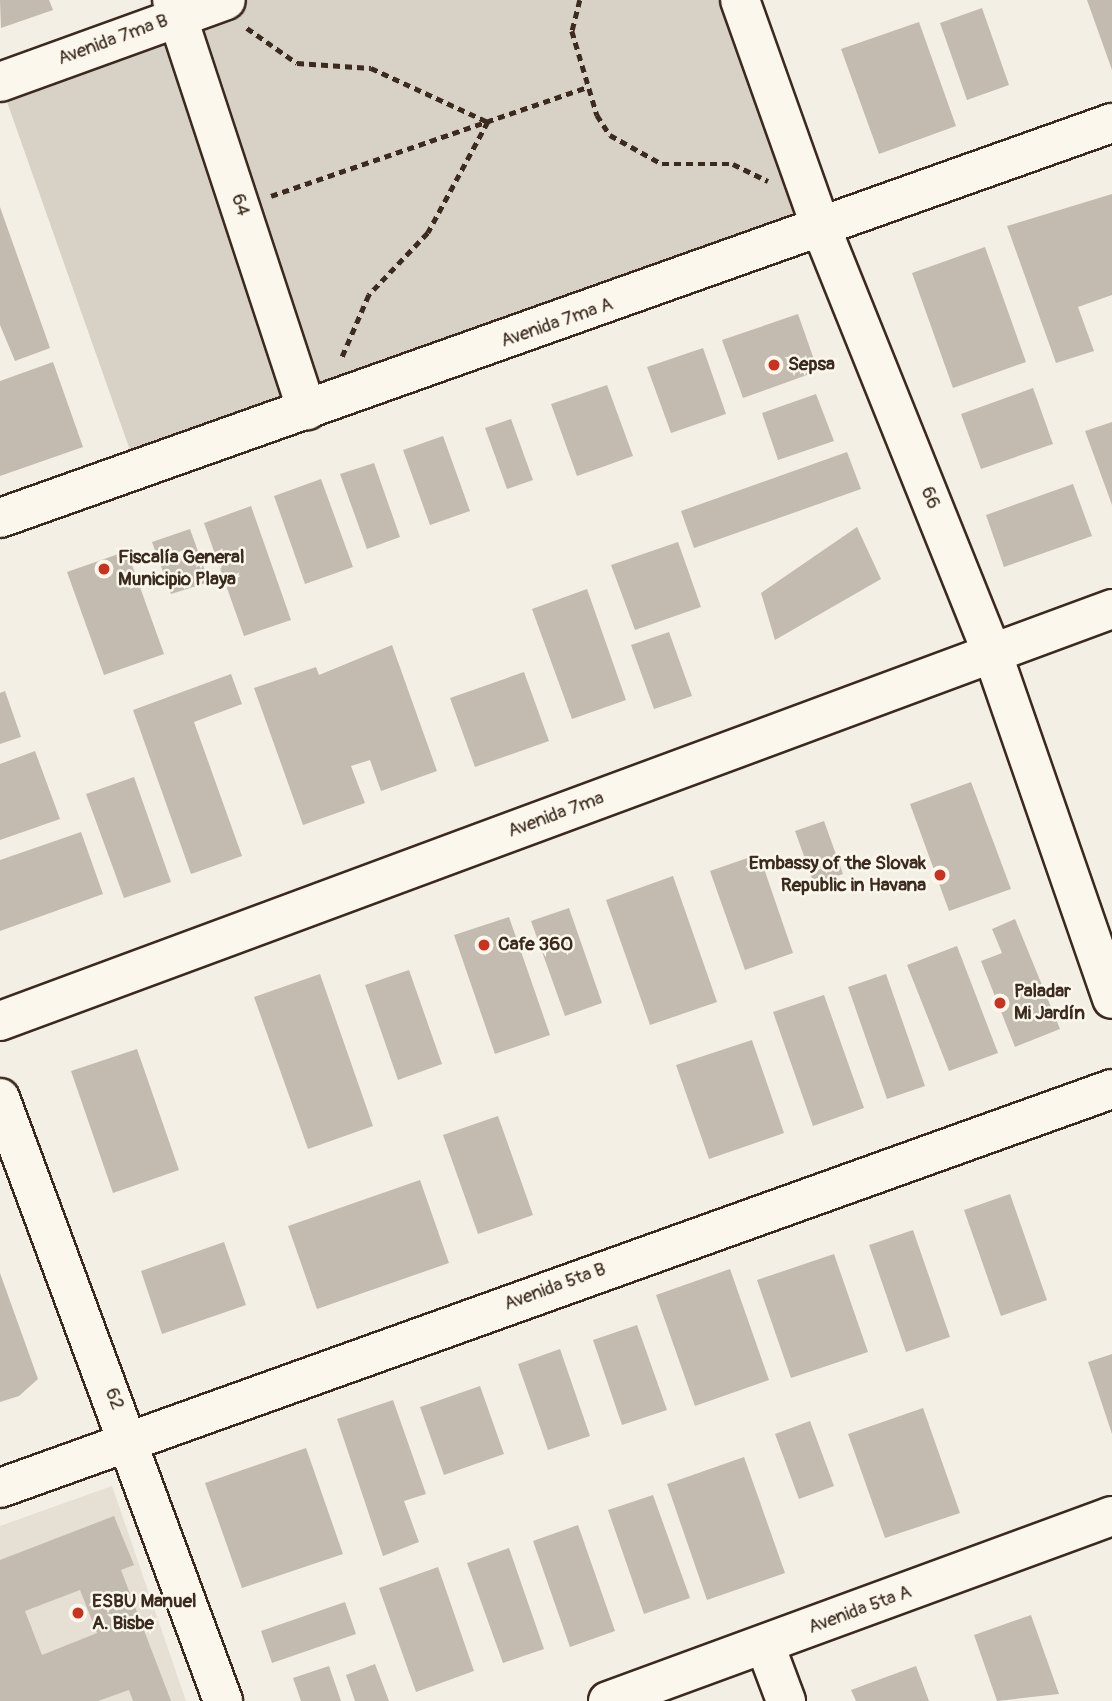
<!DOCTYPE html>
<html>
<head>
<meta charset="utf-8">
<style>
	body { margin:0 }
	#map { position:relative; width:1112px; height:1701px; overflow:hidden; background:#f3efe4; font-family:Pangolin,sans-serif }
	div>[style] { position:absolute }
	.built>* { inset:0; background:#e5dfd4 }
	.green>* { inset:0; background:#d8d1c6 }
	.building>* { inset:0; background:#c3bbb0 }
	.path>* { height:4.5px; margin-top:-2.25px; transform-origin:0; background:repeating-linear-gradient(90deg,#3b2a1e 0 7px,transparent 0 12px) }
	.roads { filter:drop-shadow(2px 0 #3b2a1e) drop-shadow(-2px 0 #3b2a1e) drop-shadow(0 2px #3b2a1e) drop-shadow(0 -2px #3b2a1e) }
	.minor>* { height:38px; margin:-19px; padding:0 19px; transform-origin:19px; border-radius:19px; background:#fbf7ec }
	.major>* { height:38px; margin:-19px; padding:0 19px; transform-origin:19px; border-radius:19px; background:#fbf7ec }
	.dots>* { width:19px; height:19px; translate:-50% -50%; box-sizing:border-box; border:4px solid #fbf7ec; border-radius:50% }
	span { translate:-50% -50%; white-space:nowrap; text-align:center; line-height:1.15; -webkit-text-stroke:5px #fbf7ec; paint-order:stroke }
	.street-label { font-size:19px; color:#3b2a1e }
	.poi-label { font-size:19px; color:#3b2a1e; font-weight:700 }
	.left { translate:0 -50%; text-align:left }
	.right { translate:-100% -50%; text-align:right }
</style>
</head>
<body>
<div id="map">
	<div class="built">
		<i style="clip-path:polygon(112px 1486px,186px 1701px,0 1701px,0 1526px)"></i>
	</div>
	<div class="green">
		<i style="clip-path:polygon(226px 0,740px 0,822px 230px,137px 470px,0 82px)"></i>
	</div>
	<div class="building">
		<i style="clip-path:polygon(0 0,49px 0,53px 10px,1px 28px)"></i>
		<i style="clip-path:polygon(1087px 0,1112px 0,1112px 70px)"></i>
		<i style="clip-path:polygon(982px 8px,1009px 85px,967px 100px,940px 23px)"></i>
		<i style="clip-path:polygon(919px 22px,956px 126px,879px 154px,841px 49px)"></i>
		<i style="clip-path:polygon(1112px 194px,1112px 295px,1078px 307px,1094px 351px,1056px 363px,1007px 226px)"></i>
		<i style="clip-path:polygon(0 207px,50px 348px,15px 361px,0 325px)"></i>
		<i style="clip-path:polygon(985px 247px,1026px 362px,953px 388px,912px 273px)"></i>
		<i style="clip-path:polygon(798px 314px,818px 371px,743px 398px,722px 340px)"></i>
		<i style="clip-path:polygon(703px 348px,726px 414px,671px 433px,647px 367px)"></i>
		<i style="clip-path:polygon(53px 362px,83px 447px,0 476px,0 381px)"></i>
		<i style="clip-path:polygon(607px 385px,633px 456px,577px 476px,551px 404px)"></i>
		<i style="clip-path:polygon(1033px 388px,1053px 444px,981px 469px,961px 414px)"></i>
		<i style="clip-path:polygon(816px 394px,834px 441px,778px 460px,762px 413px)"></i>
		<i style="clip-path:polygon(511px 419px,533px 480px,507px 489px,485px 428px)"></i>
		<i style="clip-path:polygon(1112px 422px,1112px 505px,1085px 431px)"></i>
		<i style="clip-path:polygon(443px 436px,470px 511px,430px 525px,403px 450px)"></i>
		<i style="clip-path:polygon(847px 452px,861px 489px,694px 548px,681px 511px)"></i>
		<i style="clip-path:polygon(374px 463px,400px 537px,367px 549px,340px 474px)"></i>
		<i style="clip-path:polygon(321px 479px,353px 567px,305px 584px,274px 496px)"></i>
		<i style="clip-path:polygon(1073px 484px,1092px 536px,1004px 567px,986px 515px)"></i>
		<i style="clip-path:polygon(251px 506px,291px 620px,244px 636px,204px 523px)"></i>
		<i style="clip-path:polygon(857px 527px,881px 579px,775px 640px,761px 593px)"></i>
		<i style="clip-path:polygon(190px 529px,209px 582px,171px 594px,152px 542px)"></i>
		<i style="clip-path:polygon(678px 542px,701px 607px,635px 630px,611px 565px)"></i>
		<i style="clip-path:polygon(127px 551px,164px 654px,104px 675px,67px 572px)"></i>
		<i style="clip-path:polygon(587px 589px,626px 700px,572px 719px,532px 609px)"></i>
		<i style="clip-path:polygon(669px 632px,692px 696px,654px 709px,631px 645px)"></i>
		<i style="clip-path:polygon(392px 645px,437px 771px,381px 791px,370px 760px,351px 766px,365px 803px,303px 825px,254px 688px,316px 667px,319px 675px)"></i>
		<i style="clip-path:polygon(524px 672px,549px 741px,475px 767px,450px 698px)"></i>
		<i style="clip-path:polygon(231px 674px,242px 704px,194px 722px,242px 856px,191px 874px,133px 710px)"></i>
		<i style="clip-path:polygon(5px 691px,21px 737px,0 744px,0 693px)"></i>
		<i style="clip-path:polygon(35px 751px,60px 819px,0 840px,0 764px)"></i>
		<i style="clip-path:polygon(134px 777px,171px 882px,124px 898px,86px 794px)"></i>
		<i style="clip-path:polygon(971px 782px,1011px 889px,949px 911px,910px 804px)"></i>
		<i style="clip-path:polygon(824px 821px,843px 874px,814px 884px,795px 831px)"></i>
		<i style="clip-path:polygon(81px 832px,103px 894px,0 931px,0 860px)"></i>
		<i style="clip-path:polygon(759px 854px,793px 953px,745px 970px,710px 871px)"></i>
		<i style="clip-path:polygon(673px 876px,717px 1002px,650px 1025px,606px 900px)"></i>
		<i style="clip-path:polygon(569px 908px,602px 1003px,565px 1016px,531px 921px)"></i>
		<i style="clip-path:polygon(509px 917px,550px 1035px,495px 1054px,454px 935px)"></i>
		<i style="clip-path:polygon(1015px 919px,1060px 1029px,1015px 1047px,981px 961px,1002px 953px,992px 929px)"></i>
		<i style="clip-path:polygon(957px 946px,998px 1053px,949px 1071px,907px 965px)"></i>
		<i style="clip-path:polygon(409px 970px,442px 1064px,398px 1080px,365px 985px)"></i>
		<i style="clip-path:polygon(320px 974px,373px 1126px,308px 1149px,254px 997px)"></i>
		<i style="clip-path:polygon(886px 974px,925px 1086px,887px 1099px,848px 987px)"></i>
		<i style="clip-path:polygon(824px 995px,864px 1108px,813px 1126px,773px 1012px)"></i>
		<i style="clip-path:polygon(752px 1040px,784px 1133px,709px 1159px,676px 1065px)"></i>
		<i style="clip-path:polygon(137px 1049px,179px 1170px,113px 1193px,71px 1071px)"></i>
		<i style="clip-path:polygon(498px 1116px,533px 1215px,478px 1234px,443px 1135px)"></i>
		<i style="clip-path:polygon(420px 1180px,449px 1263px,317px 1309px,288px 1226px)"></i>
		<i style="clip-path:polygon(1010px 1194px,1047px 1300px,1001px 1316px,964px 1210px)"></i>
		<i style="clip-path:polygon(913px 1230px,950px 1337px,906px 1352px,869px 1245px)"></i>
		<i style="clip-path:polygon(224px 1242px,246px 1305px,162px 1334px,141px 1271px)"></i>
		<i style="clip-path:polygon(834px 1254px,868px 1352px,791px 1378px,757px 1280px)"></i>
		<i style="clip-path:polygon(730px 1269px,769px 1380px,695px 1406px,656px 1295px)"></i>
		<i style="clip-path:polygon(0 1273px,38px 1379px,19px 1396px,0 1402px)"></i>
		<i style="clip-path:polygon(637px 1325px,667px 1410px,622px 1425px,593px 1340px)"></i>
		<i style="clip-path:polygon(560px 1349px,590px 1436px,548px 1450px,518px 1364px)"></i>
		<i style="clip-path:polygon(1112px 1354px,1112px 1434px,1088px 1362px)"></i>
		<i style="clip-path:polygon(480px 1386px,504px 1454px,444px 1475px,420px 1407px)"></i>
		<i style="clip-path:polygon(393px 1400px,426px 1494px,404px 1501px,419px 1542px,383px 1556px,337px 1419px)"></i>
		<i style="clip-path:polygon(923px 1408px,960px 1513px,885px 1538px,848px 1434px)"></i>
		<i style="clip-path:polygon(810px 1421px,834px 1486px,799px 1499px,775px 1434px)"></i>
		<i style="clip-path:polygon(306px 1448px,343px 1554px,242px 1588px,205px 1483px)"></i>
		<i style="clip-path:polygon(744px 1457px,785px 1573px,707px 1600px,667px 1484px)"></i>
		<i style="clip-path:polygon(653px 1495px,690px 1598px,644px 1614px,608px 1510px)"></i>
		<i style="clip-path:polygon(evenodd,114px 1516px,134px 1565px,121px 1570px,171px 1701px,133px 1701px,129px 1690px,98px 1701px,0 1701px,0 1560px,114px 1516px,80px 1590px,97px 1633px,42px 1655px,25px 1611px,80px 1590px)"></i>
		<i style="clip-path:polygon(578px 1525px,615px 1631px,570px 1647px,533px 1541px)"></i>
		<i style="clip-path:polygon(509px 1548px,544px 1649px,503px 1663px,467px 1563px)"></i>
		<i style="clip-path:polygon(438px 1567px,474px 1671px,416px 1692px,379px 1588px)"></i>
		<i style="clip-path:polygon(345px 1602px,356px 1634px,272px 1663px,261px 1631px)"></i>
		<i style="clip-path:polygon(1031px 1615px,1059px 1694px,997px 1701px,974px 1635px)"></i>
		<i style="clip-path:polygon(375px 1664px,389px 1701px,355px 1701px,346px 1675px)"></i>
		<i style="clip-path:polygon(329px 1666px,341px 1701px,301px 1701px,293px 1678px)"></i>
		<i style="clip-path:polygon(916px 1666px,929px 1701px,856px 1701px,851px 1690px)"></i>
	</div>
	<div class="path">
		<i style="left:580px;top:0;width:32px;rotate:104deg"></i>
		<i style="left:572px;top:31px;width:88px;rotate:73.4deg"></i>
		<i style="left:597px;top:115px;width:24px;rotate:57deg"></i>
		<i style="left:610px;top:135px;width:60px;rotate:29.1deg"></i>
		<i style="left:662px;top:164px;width:71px"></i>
		<i style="left:733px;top:164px;width:39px;rotate:26deg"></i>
		<i style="left:247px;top:28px;width:61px;rotate:35deg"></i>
		<i style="left:297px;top:63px;width:74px;rotate:3.9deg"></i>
		<i style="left:371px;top:68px;width:129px;rotate:24.8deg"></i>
		<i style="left:488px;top:122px;width:126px;rotate:118.4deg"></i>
		<i style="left:428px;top:233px;width:86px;rotate:133.6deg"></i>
		<i style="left:369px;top:295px;width:71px;rotate:113.3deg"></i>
		<i style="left:271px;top:196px;width:335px;rotate:-19deg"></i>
	</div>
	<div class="roads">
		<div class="minor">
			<i style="left:172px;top:0;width:432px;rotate:71.8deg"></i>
			<i style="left:740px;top:0;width:244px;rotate:70.4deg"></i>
			<i style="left:822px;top:230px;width:455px;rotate:68.1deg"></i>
			<i style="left:992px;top:652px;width:367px;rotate:70.9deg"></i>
			<i style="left:0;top:82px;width:240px;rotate:-19.9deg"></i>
			<i style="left:0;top:518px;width:1180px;rotate:-19.56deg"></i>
			<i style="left:0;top:1098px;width:643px;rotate:69.7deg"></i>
			<i style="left:0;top:1488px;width:1181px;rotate:-19.74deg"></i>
			<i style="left:765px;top:1645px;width:60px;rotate:69.4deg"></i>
			<i style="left:608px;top:1701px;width:537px;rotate:-20.16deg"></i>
		</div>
		<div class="major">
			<i style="left:0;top:1021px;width:1186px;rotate:-20.33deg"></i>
		</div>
	</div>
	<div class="dots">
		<i style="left:774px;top:365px;background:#c8321e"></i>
		<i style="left:104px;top:569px;background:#c8321e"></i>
		<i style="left:940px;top:875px;background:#c8321e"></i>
		<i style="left:484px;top:945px;background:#c8321e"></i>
		<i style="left:1000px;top:1003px;background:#c8321e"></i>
		<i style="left:78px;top:1613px;background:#c8321e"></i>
	</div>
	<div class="street-label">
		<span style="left:113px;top:40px;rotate:-20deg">Avenida 7ma B</span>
		<span style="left:240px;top:205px;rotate:72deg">64</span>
		<span style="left:557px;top:323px;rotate:-19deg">Avenida 7ma A</span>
		<span style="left:930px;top:498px;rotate:68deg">66</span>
		<span style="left:556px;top:815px;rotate:-20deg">Avenida 7ma</span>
		<span style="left:555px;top:1287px;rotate:-20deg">Avenida 5ta B</span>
		<span style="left:114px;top:1399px;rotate:69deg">62</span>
		<span style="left:860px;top:1610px;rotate:-20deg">Avenida 5ta A</span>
	</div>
	<div class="poi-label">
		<span class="left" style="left:788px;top:365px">Sepsa</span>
		<span class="left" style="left:118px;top:569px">Fiscalía General<br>Municipio Playa</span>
		<span class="right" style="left:926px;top:875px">Embassy of the Slovak<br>Republic in Havana</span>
		<span class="left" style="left:498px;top:945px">Cafe 360</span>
		<span class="left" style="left:1014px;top:1003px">Paladar<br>Mi Jardín</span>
		<span class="left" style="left:92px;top:1613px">ESBU Manuel<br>A. Bisbe</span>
	</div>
</div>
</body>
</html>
